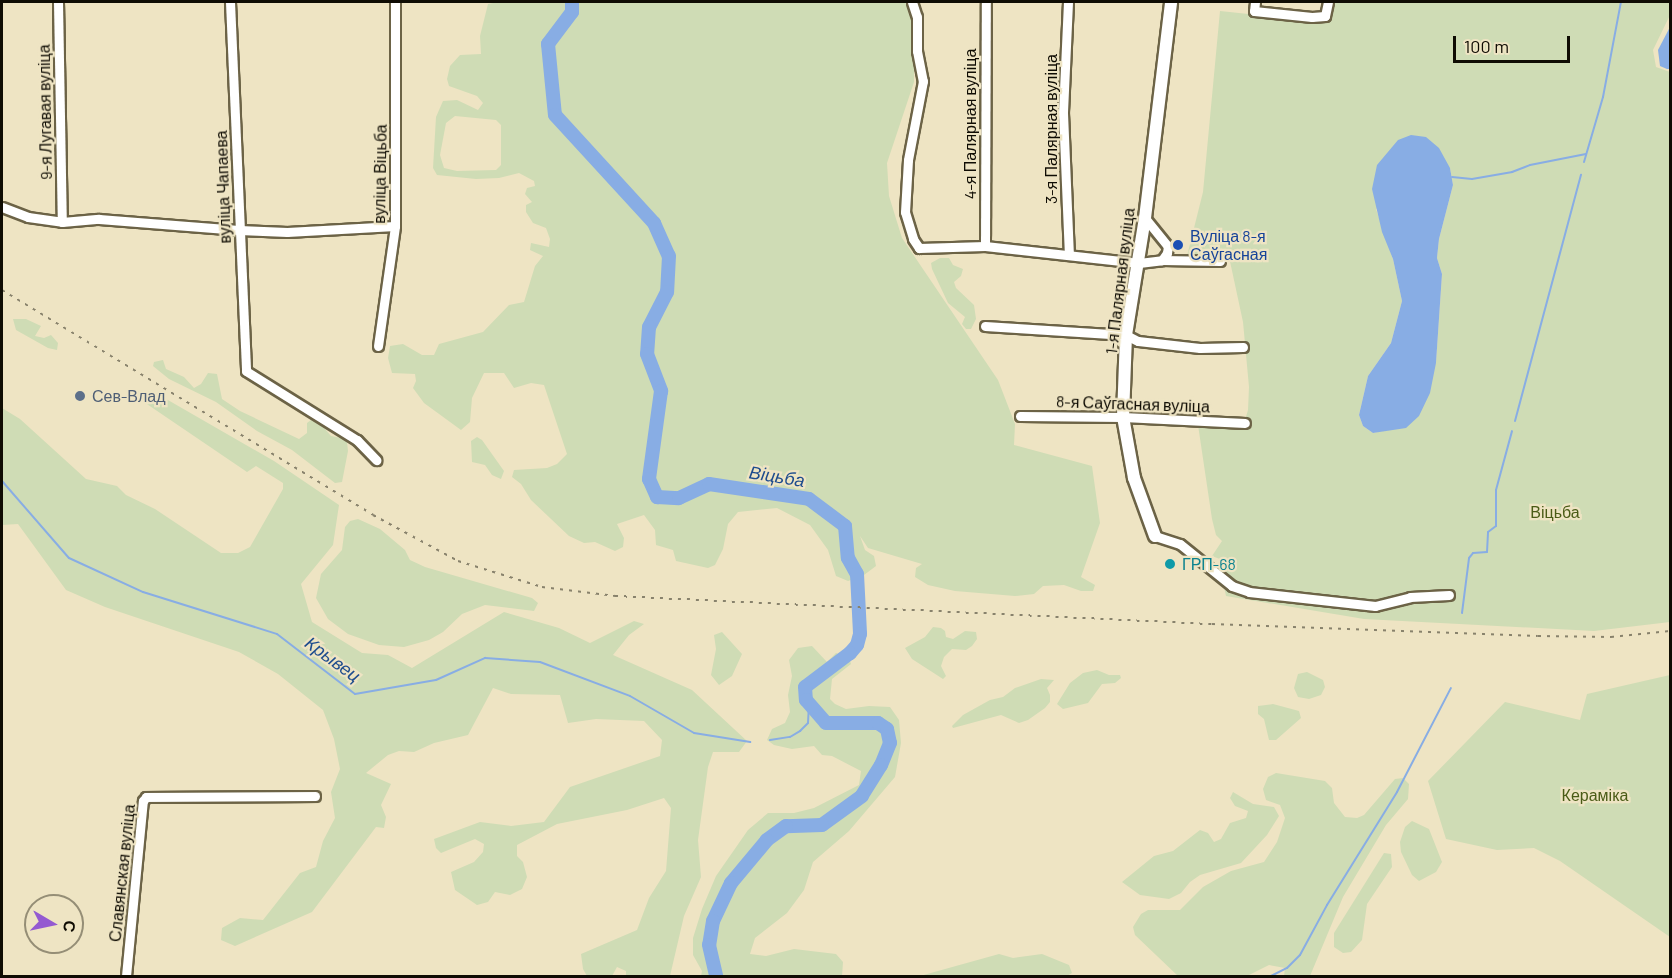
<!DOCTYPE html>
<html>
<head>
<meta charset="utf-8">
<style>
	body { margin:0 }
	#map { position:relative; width:1672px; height:978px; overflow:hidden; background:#eee4c3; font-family:Barlow,sans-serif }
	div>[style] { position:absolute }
	.green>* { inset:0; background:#cfdcb5 }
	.water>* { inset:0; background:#88ade4 }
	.stream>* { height:2px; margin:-1px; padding:0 1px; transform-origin:1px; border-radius:1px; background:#88ade4 }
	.river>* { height:14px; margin:-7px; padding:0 7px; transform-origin:7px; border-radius:7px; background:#88ade4 }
	.roads { filter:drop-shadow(2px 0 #6c6346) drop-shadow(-2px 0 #6c6346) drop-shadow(0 2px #6c6346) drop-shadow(0 -2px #6c6346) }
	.street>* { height:9px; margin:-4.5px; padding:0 4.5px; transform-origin:4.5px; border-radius:4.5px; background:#fff }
	.secondary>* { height:12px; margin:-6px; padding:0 6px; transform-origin:6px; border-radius:6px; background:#fff }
	.rail>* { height:2px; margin-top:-1px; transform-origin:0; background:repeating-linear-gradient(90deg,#88826c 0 3px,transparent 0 9px) }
	.dots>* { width:16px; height:16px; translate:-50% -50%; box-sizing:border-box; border:3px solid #eee4c3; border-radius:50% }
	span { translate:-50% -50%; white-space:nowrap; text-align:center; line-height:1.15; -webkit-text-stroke:4.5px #eee4c3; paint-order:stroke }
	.street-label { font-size:16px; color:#0f0c03 }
	.transit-label { font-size:16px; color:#164399 }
	.left { translate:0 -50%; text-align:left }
	.service-label { font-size:16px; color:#4e5e75 }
	.park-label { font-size:16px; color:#4a5b16 }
	.culture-label { font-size:16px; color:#0d838f }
	.water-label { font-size:18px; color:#1e4c8d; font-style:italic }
	.frame { position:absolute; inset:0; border:3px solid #0f0c03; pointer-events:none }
	.north { position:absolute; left:24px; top:894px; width:60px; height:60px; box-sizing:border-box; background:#eee4c3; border:2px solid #958e76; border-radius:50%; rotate:99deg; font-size:16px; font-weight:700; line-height:24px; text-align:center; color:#0f0c03 }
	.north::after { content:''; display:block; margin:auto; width:21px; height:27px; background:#945ad1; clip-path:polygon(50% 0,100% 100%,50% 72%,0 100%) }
	.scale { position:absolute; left:1453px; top:36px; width:117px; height:27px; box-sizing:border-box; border:3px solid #0f0c03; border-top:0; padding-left:8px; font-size:18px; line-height:21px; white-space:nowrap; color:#0f0c03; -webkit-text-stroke:4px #eee4c3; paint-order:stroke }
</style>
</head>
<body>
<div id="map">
	<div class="green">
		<i style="clip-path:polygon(evenodd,498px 2px,910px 2px,914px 24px,914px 82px,887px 163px,889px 196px,902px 238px,998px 380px,1015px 424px,1014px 445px,1092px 466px,1100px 523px,1081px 577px,1095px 585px,1093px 591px,1081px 591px,1064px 585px,1043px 586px,1034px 594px,1015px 596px,955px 591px,928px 585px,915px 577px,916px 568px,922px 564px,868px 548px,860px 536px,865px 550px,874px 556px,876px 566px,864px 575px,848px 581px,836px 576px,828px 550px,810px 525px,777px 508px,738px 512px,728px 524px,723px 549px,715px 565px,708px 568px,676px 561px,673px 550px,656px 545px,655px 530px,644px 515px,617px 524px,624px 538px,623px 547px,615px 551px,595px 542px,584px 543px,569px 536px,531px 500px,521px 484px,512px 477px,514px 470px,547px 468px,557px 464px,567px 454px,544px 385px,531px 383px,514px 388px,504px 373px,484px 373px,472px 398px,470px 422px,461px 430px,424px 403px,413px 388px,416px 381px,415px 374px,392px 373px,388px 358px,390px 346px,403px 344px,422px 355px,434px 355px,439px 344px,483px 332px,509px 305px,524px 302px,535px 266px,543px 256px,530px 250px,531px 243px,549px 247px,550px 239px,546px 228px,533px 223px,526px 212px,526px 205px,532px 202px,525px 194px,527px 188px,535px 186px,534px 181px,519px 173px,499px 178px,476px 179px,437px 175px,433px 168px,436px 117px,443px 101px,457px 100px,478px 110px,483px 103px,477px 96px,449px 86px,447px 79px,450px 66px,460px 55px,481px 54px,480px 36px,488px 4px,498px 2px,455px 116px,496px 120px,501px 125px,501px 165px,496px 170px,457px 171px,444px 168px,440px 155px,446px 123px,455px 116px)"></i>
		<i style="clip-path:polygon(evenodd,1330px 2px,1670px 2px,1670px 15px,1653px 50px,1656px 67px,1670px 72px,1670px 622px,1594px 631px,1364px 619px,1226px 596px,1221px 572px,1225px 561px,1212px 556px,1222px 541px,1216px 535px,1212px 519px,1198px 425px,1243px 427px,1248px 410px,1249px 387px,1243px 322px,1228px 252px,1187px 256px,1203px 192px,1220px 11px,1322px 22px,1329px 12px,1330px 2px,1450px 168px,1453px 185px,1439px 239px,1437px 258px,1442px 274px,1436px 363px,1388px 430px,1373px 433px,1363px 426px,1359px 415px,1368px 376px,1391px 343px,1402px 301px,1393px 259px,1376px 209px,1450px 168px)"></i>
		<i style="clip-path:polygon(940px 258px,949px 258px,953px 265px,963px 269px,961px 276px,954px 282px,956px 288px,974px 305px,976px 319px,971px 329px,966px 329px,962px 324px,965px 317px,948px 303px,932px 269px,931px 263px)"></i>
		<i style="clip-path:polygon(13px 319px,26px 319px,41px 326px,35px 336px,44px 338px,51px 335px,58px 343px,57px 350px,48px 348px,16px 330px)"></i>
		<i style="clip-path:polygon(163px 360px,166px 369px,184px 377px,194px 388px,201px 384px,208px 373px,217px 374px,222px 399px,240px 411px,299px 439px,307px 433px,307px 423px,311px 420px,319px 422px,331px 436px,341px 438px,347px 442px,348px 451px,342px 482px,335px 483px,292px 450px,257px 431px,216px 402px,169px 379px,153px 366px,154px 362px)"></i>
		<i style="clip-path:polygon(138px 391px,154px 392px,274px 461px,339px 505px,333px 545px,301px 584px,312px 622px,362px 653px,388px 655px,412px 668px,504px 612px,559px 628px,590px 643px,634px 621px,644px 624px,629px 635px,613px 655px,692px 690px,747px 741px,739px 752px,713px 752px,708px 767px,698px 840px,701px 877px,684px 916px,670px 976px,626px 976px,626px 971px,617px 967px,612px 976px,587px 976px,583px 969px,581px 954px,637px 930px,649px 898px,666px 871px,671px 808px,664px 798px,627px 810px,557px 824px,517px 845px,517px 856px,523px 862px,527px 877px,522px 889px,510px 895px,495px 892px,488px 902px,477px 905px,455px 890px,451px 872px,474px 862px,483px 852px,484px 844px,475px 839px,441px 853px,436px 848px,434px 839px,480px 822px,511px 826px,544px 822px,570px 787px,660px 756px,662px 740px,644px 721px,596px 719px,568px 723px,560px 695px,511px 694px,493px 688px,468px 735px,434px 743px,414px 752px,399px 751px,388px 755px,366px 773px,391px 784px,381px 805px,386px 817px,384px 828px,376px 827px,312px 912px,235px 946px,221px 940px,222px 928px,240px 918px,263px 920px,300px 873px,316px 867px,323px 841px,335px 818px,331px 792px,340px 769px,334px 739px,323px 710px,278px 674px,239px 652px,105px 607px,66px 590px,18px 524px,2px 525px,2px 408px,20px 419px,86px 479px,117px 486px,126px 495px,155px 509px,221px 553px,238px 553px,250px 547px,283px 489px,283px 483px,256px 466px,247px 472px,138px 398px)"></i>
		<i style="clip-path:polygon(477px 437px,482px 440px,504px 471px,501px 479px,492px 475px,485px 465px,472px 462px,471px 441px)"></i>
		<i style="clip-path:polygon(358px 519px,380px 529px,405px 550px,410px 560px,425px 567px,532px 598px,538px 603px,534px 611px,485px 605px,462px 614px,443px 632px,429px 640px,404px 647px,379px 645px,348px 634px,328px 619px,316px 598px,321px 574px,342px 550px,345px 527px,350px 521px)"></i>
		<i style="clip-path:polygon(933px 627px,941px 628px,945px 631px,946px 637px,953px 639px,965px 631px,976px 632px,977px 639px,972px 646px,966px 650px,952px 649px,944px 657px,941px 666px,946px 676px,943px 679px,912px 659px,905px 648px,925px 637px)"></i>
		<i style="clip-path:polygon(722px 632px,742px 654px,732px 676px,719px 685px,711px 675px,716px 649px,714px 635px)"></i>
		<i style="clip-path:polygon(812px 646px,827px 662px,836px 653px,849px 658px,851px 664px,832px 679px,830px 699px,835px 704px,846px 709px,869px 706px,890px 707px,899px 720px,901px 743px,895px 777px,849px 831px,813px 862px,804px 890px,787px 913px,755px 938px,750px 954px,766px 956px,794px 949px,836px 954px,843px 962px,842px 976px,701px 976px,702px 971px,693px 955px,693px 938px,702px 909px,716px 876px,748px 830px,768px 813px,794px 813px,814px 808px,859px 785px,861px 771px,832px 756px,822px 755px,814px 746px,792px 749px,774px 745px,767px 740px,772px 729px,785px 723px,790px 712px,788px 695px,792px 676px,789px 660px,798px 648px)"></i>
		<i style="clip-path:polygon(1097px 670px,1109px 675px,1120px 675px,1121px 678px,1115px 683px,1102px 684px,1088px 703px,1063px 709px,1057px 704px,1070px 683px,1083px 673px)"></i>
		<i style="clip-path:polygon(1307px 672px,1323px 680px,1325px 687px,1321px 695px,1309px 699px,1298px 697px,1294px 688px,1298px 674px)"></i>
		<i style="clip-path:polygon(1670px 675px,1670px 937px,1560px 861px,1534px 848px,1497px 850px,1446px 839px,1428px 781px,1505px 702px,1580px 720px,1587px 694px)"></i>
		<i style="clip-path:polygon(1041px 679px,1054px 680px,1047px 688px,1050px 695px,1050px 702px,1045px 708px,1028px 720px,1019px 723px,1001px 715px,953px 728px,952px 726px,963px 715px,990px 700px,1003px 697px,1015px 688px)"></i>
		<i style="clip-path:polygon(1273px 704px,1299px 711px,1301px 718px,1276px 740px,1269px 740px,1264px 719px,1258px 714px,1258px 706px)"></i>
		<i style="clip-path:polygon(1276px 773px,1325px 781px,1332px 788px,1334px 803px,1345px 817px,1357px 818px,1364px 815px,1395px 779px,1403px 778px,1409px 784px,1408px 799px,1386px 825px,1343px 897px,1310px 976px,1284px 976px,1285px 968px,1269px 965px,1247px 976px,1178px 976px,1135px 935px,1133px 927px,1141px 914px,1148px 910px,1180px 910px,1203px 887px,1231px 871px,1264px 862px,1277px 842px,1285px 818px,1280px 805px,1266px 800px,1263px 789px,1268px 777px)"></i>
		<i style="clip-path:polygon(1233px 792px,1253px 804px,1274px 807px,1279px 816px,1267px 835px,1241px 863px,1200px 875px,1190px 882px,1181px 893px,1169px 899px,1140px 895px,1122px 882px,1154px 856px,1173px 851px,1200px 830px,1208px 833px,1214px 842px,1221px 839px,1230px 823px,1246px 818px,1248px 811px,1235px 806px,1230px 798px)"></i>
		<i style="clip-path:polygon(1412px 821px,1429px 829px,1442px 862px,1436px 872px,1419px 881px,1412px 875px,1401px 852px,1400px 842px,1405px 827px)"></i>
		<i style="clip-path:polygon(1384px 853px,1391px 854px,1392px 867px,1367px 904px,1362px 940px,1351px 952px,1343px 953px,1334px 947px,1334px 933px)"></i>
		<i style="clip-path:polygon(999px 954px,1013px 958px,1042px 954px,1069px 965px,1072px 973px,1067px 976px,920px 976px)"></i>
	</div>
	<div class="water">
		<i style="clip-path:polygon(1670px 27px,1670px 69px,1667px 69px,1660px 66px,1658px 50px)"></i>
		<i style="clip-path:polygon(1411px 135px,1426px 137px,1439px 148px,1450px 168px,1453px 185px,1439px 239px,1437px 258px,1442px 274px,1436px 363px,1430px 393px,1419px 416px,1406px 428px,1373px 433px,1363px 426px,1359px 415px,1368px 376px,1391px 343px,1402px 301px,1393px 259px,1382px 232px,1372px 189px,1377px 165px,1398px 140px)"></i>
	</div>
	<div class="stream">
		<i style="left:1584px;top:162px;width:68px;rotate:-73.7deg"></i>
		<i style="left:1603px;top:97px;width:97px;rotate:-79.3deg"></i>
		<i style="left:1452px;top:177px;width:20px;rotate:6deg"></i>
		<i style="left:1472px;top:179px;width:41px;rotate:-9.9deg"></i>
		<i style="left:1512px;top:172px;width:19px;rotate:-21deg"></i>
		<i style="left:1530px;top:165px;width:57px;rotate:-11.1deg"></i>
		<i style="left:1515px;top:421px;width:255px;rotate:-75deg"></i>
		<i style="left:2px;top:481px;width:102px;rotate:49deg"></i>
		<i style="left:69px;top:558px;width:81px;rotate:24.7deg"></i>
		<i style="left:143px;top:592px;width:140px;rotate:17.4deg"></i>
		<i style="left:277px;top:634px;width:98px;rotate:37.6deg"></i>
		<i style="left:355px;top:694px;width:82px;rotate:-9.8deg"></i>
		<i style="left:436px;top:680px;width:54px;rotate:-24.2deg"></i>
		<i style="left:485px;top:658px;width:55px;rotate:4.2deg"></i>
		<i style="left:540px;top:662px;width:96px;rotate:20.7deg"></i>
		<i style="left:630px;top:696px;width:74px;rotate:30deg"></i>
		<i style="left:694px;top:733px;width:57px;rotate:9.1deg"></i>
		<i style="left:1462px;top:613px;width:55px;rotate:-82.7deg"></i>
		<i style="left:1469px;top:558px;width:6px;rotate:-51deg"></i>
		<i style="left:1473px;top:553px;width:14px;rotate:-4deg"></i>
		<i style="left:1487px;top:552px;width:20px;rotate:-87deg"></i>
		<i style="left:1488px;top:532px;width:10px;rotate:-37deg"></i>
		<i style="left:1496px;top:526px;width:36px;rotate:-90deg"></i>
		<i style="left:1496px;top:490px;width:61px;rotate:-74.8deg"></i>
		<i style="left:770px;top:740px;width:20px;rotate:-9deg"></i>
		<i style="left:790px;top:737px;width:12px;rotate:-31deg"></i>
		<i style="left:800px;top:731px;width:11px;rotate:-45deg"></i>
		<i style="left:808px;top:723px;width:19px;rotate:-87deg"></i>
		<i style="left:1271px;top:976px;width:18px;rotate:-27deg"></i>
		<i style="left:1287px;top:968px;width:18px;rotate:-45deg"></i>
		<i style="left:1300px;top:955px;width:57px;rotate:-61.6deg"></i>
		<i style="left:1327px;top:905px;width:133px;rotate:-58.2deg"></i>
		<i style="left:1397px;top:792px;width:117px;rotate:-62.6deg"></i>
	</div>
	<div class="river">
		<i style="left:572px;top:2px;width:10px;rotate:90deg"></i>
		<i style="left:572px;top:12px;width:40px;rotate:127deg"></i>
		<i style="left:548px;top:44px;width:71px;rotate:84.4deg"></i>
		<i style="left:555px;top:115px;width:147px;rotate:47.5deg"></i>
		<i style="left:654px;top:223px;width:36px;rotate:66deg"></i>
		<i style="left:669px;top:256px;width:36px;rotate:93deg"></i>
		<i style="left:667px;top:292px;width:39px;rotate:117deg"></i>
		<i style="left:649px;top:327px;width:27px;rotate:94deg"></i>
		<i style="left:647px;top:354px;width:40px;rotate:69deg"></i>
		<i style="left:661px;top:391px;width:89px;rotate:97.8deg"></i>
		<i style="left:649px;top:479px;width:20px;rotate:66deg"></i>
		<i style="left:657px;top:497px;width:22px;rotate:3deg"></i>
		<i style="left:679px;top:498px;width:33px;rotate:-25deg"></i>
		<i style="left:709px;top:484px;width:101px;rotate:8.5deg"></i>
		<i style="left:809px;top:499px;width:45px;rotate:36.9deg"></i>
		<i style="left:845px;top:526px;width:32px;rotate:85deg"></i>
		<i style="left:848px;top:558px;width:18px;rotate:61deg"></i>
		<i style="left:857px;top:574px;width:60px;rotate:87.1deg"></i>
		<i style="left:860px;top:634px;width:11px;rotate:105deg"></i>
		<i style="left:857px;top:645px;width:11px;rotate:131deg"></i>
		<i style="left:850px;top:653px;width:56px;rotate:142.9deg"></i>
		<i style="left:805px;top:687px;width:13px;rotate:86deg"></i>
		<i style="left:806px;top:700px;width:30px;rotate:49deg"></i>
		<i style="left:826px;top:723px;width:52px"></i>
		<i style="left:878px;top:723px;width:11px;rotate:34deg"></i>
		<i style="left:887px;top:729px;width:14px;rotate:78deg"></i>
		<i style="left:890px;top:743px;width:24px;rotate:112deg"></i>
		<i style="left:881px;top:765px;width:36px;rotate:122deg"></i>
		<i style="left:862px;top:796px;width:49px;rotate:144.1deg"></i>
		<i style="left:822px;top:825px;width:36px;rotate:178deg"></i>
		<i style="left:786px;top:826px;width:24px;rotate:144deg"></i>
		<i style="left:767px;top:840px;width:56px;rotate:129.9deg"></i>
		<i style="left:731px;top:883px;width:42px;rotate:115.3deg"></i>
		<i style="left:713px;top:921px;width:24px;rotate:99deg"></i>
		<i style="left:709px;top:945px;width:32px;rotate:77deg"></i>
	</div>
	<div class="roads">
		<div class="street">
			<i style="left:58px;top:2px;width:220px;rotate:89deg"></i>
			<i style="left:230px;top:2px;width:369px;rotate:87.5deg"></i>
			<i style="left:246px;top:371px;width:131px;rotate:31.9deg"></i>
			<i style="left:357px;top:440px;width:28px;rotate:46deg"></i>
			<i style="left:912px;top:2px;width:16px;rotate:72deg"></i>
			<i style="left:917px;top:17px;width:34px;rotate:90deg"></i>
			<i style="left:917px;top:51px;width:31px;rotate:79deg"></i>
			<i style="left:923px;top:81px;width:80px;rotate:100.8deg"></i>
			<i style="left:908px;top:160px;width:52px;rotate:93.3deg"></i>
			<i style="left:905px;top:212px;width:28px;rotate:73deg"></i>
			<i style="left:913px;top:239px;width:11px;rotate:56deg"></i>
			<i style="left:919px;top:248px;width:66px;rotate:-1.7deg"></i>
			<i style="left:985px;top:246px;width:155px;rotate:6.3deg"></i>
			<i style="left:1139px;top:263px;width:23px;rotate:-7deg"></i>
			<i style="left:1162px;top:260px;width:58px;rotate:1deg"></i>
			<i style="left:1068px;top:2px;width:111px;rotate:92.6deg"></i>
			<i style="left:1063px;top:113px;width:142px;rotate:87.6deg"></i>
			<i style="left:1255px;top:2px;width:9px;rotate:96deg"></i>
			<i style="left:1254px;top:11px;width:58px;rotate:5.9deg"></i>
			<i style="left:1312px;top:17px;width:13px;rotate:-4deg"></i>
			<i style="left:1325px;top:16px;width:14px;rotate:-78deg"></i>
			<i style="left:2px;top:207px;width:28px;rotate:21deg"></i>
			<i style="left:28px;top:217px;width:34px;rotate:8deg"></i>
			<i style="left:62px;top:222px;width:37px;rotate:-5deg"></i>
			<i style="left:99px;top:219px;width:140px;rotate:4.5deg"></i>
			<i style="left:239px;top:230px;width:48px;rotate:2.4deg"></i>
			<i style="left:287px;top:232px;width:108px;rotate:-3.2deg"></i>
			<i style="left:1145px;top:218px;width:36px;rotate:51deg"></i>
			<i style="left:1168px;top:246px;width:7px;rotate:98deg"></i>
			<i style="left:1167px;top:253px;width:9px;rotate:126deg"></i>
			<i style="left:985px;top:246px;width:244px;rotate:-89.8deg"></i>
			<i style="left:985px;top:326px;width:141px;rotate:3.7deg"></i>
			<i style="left:1126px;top:335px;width:13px;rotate:27deg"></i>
			<i style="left:1138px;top:341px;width:62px;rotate:6.4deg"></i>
			<i style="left:1200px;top:348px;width:43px;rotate:-1.3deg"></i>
			<i style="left:378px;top:346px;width:121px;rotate:-81.9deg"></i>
			<i style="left:395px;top:226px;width:224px;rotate:-90deg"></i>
			<i style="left:1020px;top:416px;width:103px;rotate:0.6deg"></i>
			<i style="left:1123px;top:417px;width:122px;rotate:2.8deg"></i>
			<i style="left:1155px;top:536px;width:26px;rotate:18deg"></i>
			<i style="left:1180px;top:544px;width:67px;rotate:38.9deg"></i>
			<i style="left:1232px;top:586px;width:18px;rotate:19deg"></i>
			<i style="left:1249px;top:592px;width:127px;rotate:6.3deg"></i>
			<i style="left:1375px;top:606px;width:36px;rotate:-14deg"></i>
			<i style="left:1410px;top:597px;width:39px;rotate:-3deg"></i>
			<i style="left:126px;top:976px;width:176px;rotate:-84.5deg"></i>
			<i style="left:143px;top:801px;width:5px;rotate:-53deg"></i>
			<i style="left:146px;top:797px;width:169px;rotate:-0.3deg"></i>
		</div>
		<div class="secondary">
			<i style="left:1155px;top:536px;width:62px;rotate:-109.9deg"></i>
			<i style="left:1134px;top:478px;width:62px;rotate:-100.2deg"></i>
			<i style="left:1123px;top:417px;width:82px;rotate:-87.9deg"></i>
			<i style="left:1126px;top:335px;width:119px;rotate:-80.8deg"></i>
			<i style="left:1145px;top:218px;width:218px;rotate:-83.1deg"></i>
		</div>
	</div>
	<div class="rail">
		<i style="left:2px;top:290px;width:434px;rotate:31.2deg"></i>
		<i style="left:373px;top:515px;width:97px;rotate:28.4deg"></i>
		<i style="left:458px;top:561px;width:88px;rotate:17.2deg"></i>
		<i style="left:542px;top:587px;width:74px;rotate:7deg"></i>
		<i style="left:615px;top:596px;width:598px;rotate:2.69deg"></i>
		<i style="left:1212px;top:624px;width:326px;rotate:2.1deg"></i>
		<i style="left:1538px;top:636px;width:73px;rotate:0.8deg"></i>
		<i style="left:1611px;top:637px;width:59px;rotate:-5.8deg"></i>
	</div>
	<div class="dots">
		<i style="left:1178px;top:245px;background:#1a4fb4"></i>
		<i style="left:80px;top:396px;background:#5c6f8a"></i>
		<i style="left:1170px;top:564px;background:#0f9aa8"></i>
	</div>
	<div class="street-label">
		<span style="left:45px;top:112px;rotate:-91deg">9-я Лугавая вуліца</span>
		<span style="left:970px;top:124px;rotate:-90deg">4-я Палярная вуліца</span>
		<span style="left:1051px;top:129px;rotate:-90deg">3-я Палярная вуліца</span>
		<span style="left:380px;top:174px;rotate:-89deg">вуліца Віцьба</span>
		<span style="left:223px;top:187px;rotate:-92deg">вуліца Чапаева</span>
		<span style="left:1120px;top:281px;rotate:-83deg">1-я Палярная вуліца</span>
		<span style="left:1133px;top:404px;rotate:2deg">8-я Саўгасная вуліца</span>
		<span style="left:122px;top:873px;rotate:-84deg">Славянская вуліца</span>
	</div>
	<div class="transit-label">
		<span class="left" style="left:1190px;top:245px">Вуліца 8-я<br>Саўгасная</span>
	</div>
	<div class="service-label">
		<span class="left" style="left:92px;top:396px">Сев-Влад</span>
	</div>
	<div class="park-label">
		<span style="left:1555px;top:512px">Віцьба</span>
		<span style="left:1595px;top:795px">Кераміка</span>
	</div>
	<div class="culture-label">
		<span class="left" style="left:1182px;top:564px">ГРП-68</span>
	</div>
	<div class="water-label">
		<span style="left:777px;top:476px;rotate:9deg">Віцьба</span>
		<span style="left:333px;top:659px;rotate:36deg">Крывец</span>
	</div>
	<div class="frame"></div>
	<div class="north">С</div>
	<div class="scale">100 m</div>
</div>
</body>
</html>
